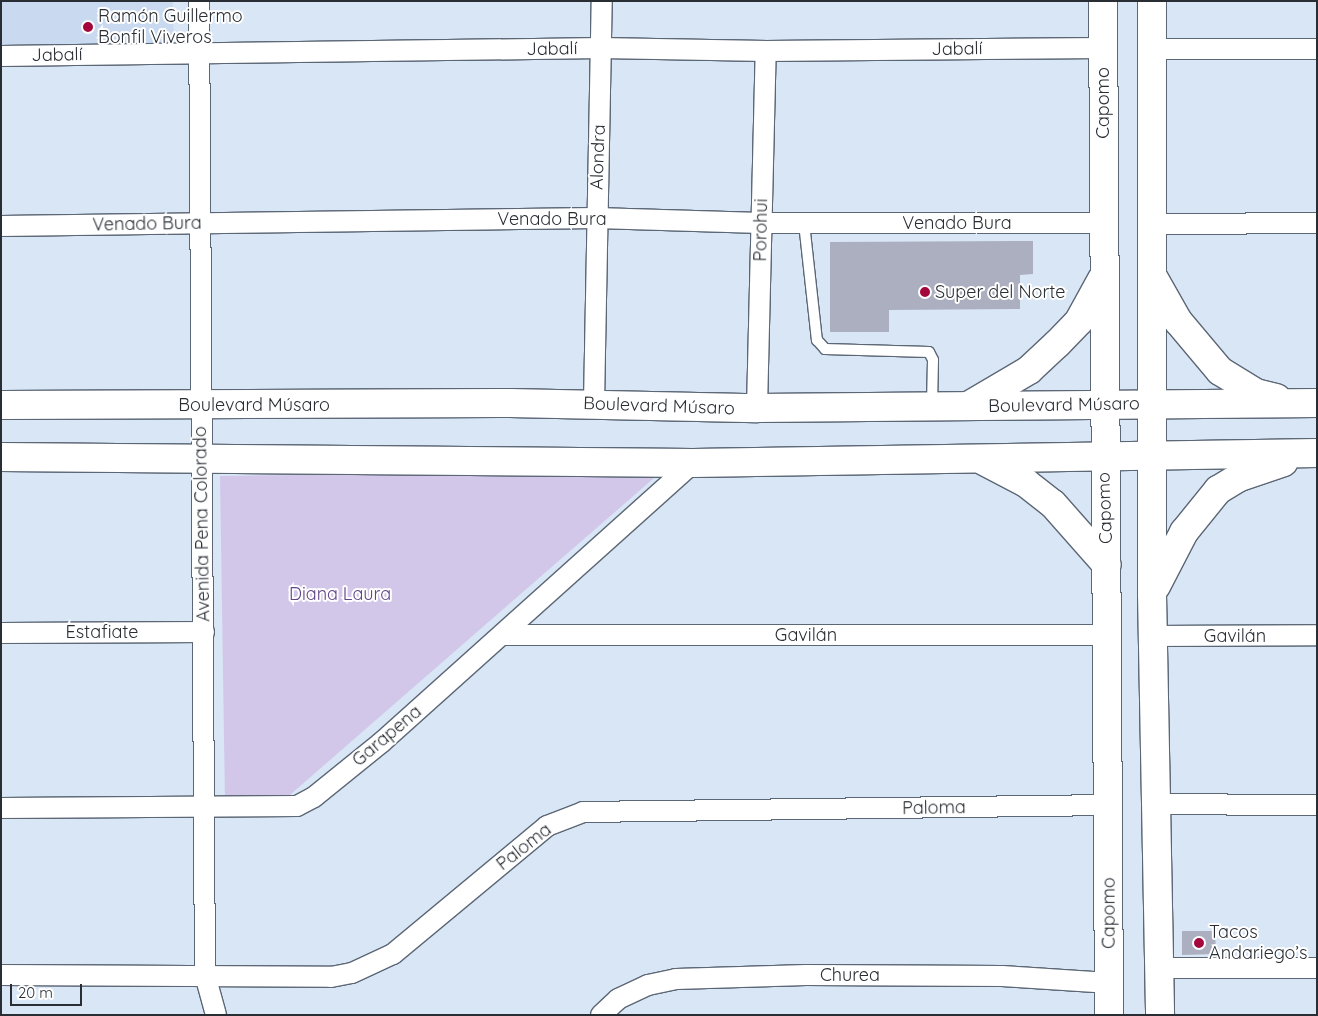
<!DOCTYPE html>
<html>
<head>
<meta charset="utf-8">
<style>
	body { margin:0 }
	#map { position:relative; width:1318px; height:1016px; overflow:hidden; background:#d9e6f6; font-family:Quicksand,sans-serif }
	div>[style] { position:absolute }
	.built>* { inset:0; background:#c9daf0 }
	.green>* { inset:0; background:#d2c7e9 }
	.building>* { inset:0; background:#acafc0 }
	.roads { filter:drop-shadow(1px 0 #5c6775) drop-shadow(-1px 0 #5c6775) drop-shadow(0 1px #5c6775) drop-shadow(0 -1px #5c6775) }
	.lane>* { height:10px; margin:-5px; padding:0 5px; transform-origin:5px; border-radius:5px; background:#fff }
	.street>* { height:20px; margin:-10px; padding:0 10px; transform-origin:10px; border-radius:10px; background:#fff }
	.secondary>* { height:28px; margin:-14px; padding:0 14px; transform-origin:14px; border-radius:14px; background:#fff }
	.dots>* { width:14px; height:14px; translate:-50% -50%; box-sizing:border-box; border:2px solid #fff; border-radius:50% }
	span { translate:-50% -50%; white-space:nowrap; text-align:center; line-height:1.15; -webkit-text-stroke:4px #fff; paint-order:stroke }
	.poi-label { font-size:18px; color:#292e34 }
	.left { translate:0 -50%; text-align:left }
	.street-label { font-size:18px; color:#292e34 }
	.park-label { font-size:18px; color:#5f4586 }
	.frame { position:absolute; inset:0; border:2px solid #292e34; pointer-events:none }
	.scale { position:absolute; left:10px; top:984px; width:72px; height:22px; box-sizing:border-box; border:2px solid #292e34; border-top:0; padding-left:6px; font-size:15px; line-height:18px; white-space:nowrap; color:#292e34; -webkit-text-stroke:4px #fff; paint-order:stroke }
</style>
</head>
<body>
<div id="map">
	<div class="built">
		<i style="clip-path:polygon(1px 1px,173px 1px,174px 53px,1px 54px)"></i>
	</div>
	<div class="green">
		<i style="clip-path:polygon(662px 471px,283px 801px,225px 802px,220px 476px)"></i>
	</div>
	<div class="building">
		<i style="clip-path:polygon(1033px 241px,1033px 274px,1020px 275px,1020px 309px,889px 310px,889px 332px,830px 332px,830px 242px)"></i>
		<i style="clip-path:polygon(1182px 931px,1215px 931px,1216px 954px,1182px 955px)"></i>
	</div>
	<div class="roads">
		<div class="lane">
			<i style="left:804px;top:223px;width:118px;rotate:83.7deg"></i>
			<i style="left:817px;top:340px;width:12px;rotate:48deg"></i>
			<i style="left:825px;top:349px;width:104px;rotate:1.7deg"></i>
			<i style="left:929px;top:352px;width:9px;rotate:63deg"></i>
			<i style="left:933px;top:360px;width:44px;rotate:91.3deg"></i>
		</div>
		<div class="street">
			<i style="left:199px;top:1px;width:974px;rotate:89.65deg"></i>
			<i style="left:205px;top:975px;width:41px;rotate:74.6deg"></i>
			<i style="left:1152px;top:49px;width:165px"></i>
			<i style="left:1px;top:56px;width:600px;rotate:-0.76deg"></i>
			<i style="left:601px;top:48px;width:165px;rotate:1deg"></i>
			<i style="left:766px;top:51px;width:337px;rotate:-0.5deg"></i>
			<i style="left:1152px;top:224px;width:165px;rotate:-0.3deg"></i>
			<i style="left:1px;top:226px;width:595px;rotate:-0.77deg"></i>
			<i style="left:596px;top:218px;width:165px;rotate:1.7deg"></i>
			<i style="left:761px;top:223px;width:341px"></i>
			<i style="left:594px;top:403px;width:402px;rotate:-88.9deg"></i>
			<i style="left:757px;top:408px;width:357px;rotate:-88.6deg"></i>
			<i style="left:1px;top:633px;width:203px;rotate:-0.3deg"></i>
			<i style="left:504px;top:635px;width:604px"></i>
			<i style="left:1152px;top:636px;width:165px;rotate:-0.3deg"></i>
			<i style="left:1155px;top:804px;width:162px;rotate:0.4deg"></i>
			<i style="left:1px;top:808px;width:296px;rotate:-0.4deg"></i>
			<i style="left:297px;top:806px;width:19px;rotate:-28deg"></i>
			<i style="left:314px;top:797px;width:87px;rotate:-39deg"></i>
			<i style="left:382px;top:742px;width:418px;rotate:-41.9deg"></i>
			<i style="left:1159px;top:968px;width:158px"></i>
			<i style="left:1px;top:975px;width:330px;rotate:0.3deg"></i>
			<i style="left:331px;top:977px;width:21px;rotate:-11deg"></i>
			<i style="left:352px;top:973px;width:45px;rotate:-24.9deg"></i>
			<i style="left:393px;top:954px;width:200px;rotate:-39.7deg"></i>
			<i style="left:547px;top:826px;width:39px;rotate:-21deg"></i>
			<i style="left:583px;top:812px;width:527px;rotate:-0.76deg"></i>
			<i style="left:601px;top:1015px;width:23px;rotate:-43deg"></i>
			<i style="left:618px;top:999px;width:33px;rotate:-25deg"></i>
			<i style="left:648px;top:985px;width:29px;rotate:-12deg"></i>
			<i style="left:676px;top:979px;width:130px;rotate:-1.8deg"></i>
			<i style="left:806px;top:975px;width:196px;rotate:0.3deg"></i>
			<i style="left:1002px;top:976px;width:107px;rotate:3.7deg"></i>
		</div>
		<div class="secondary">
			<i style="left:1103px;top:1px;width:1014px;rotate:89.66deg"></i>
			<i style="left:1152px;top:1px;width:593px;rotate:90deg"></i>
			<i style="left:1152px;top:594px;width:421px;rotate:88.9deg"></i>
			<i style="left:1153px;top:277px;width:51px;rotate:60.4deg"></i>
			<i style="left:1178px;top:321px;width:65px;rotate:50deg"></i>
			<i style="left:1220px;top:371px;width:42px;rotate:31.4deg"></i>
			<i style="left:1256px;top:393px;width:21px;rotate:14deg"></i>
			<i style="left:1px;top:405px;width:509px;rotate:-0.23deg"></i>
			<i style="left:510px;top:403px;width:247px;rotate:1.2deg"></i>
			<i style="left:757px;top:408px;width:560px;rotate:-0.51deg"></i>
			<i style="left:968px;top:406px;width:71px;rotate:-30.5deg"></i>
			<i style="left:1029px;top:370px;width:38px;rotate:-43deg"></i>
			<i style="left:1057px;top:344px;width:32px;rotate:-46deg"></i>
			<i style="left:1079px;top:321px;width:48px;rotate:-61.3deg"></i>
			<i style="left:1px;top:457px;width:692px;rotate:0.5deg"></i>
			<i style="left:693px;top:463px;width:624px;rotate:-0.92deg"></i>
			<i style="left:984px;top:461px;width:47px;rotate:27.6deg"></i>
			<i style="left:1026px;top:483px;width:34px;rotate:38deg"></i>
			<i style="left:1053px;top:504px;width:81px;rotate:48.5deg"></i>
			<i style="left:1156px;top:586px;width:61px;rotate:-62.6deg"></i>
			<i style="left:1184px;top:532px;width:54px;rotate:-51deg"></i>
			<i style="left:1218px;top:490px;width:26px;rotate:-31deg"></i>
			<i style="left:1240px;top:477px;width:46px;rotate:-18.8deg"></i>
		</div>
	</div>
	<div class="dots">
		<i style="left:88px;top:27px;background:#a3073c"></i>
		<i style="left:925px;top:292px;background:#a3073c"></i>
		<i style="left:1199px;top:943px;background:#a3073c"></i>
	</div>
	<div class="poi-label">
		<span class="left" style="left:98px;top:27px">Ramón Guillermo<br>Bonfil Viveros</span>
		<span class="left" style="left:935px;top:292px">Super del Norte</span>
		<span class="left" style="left:1209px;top:943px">Tacos<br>Andariego’s</span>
	</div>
	<div class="street-label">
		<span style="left:552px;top:49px;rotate:-1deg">Jabalí</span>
		<span style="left:957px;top:49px;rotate:-1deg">Jabalí</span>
		<span style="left:57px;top:55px;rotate:-1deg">Jabalí</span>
		<span style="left:1103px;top:103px;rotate:-90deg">Capomo</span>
		<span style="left:598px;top:157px;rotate:-88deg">Alondra</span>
		<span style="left:552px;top:219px">Venado Bura</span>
		<span style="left:957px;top:223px">Venado Bura</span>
		<span style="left:147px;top:224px;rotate:-1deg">Venado Bura</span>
		<span style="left:761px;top:230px;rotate:-89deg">Porohui</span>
		<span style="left:254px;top:405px">Boulevard Músaro</span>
		<span style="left:1064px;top:405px;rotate:-1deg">Boulevard Músaro</span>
		<span style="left:659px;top:406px;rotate:2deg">Boulevard Músaro</span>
		<span style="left:1105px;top:508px;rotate:-92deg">Capomo</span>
		<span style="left:202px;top:524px;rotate:-91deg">Avenida Pena Colorado</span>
		<span style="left:102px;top:632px">Estafiate</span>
		<span style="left:806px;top:635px">Gavilán</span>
		<span style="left:1235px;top:636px">Gavilán</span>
		<span style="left:387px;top:736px;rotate:-40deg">Garapena</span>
		<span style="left:934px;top:808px;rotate:-1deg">Paloma</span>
		<span style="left:524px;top:847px;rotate:-38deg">Paloma</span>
		<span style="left:1109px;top:913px;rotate:-90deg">Capomo</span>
		<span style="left:850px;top:975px">Churea</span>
	</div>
	<div class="park-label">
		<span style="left:340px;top:594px">Diana Laura</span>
	</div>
	<div class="frame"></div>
	<div class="scale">20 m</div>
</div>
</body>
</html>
